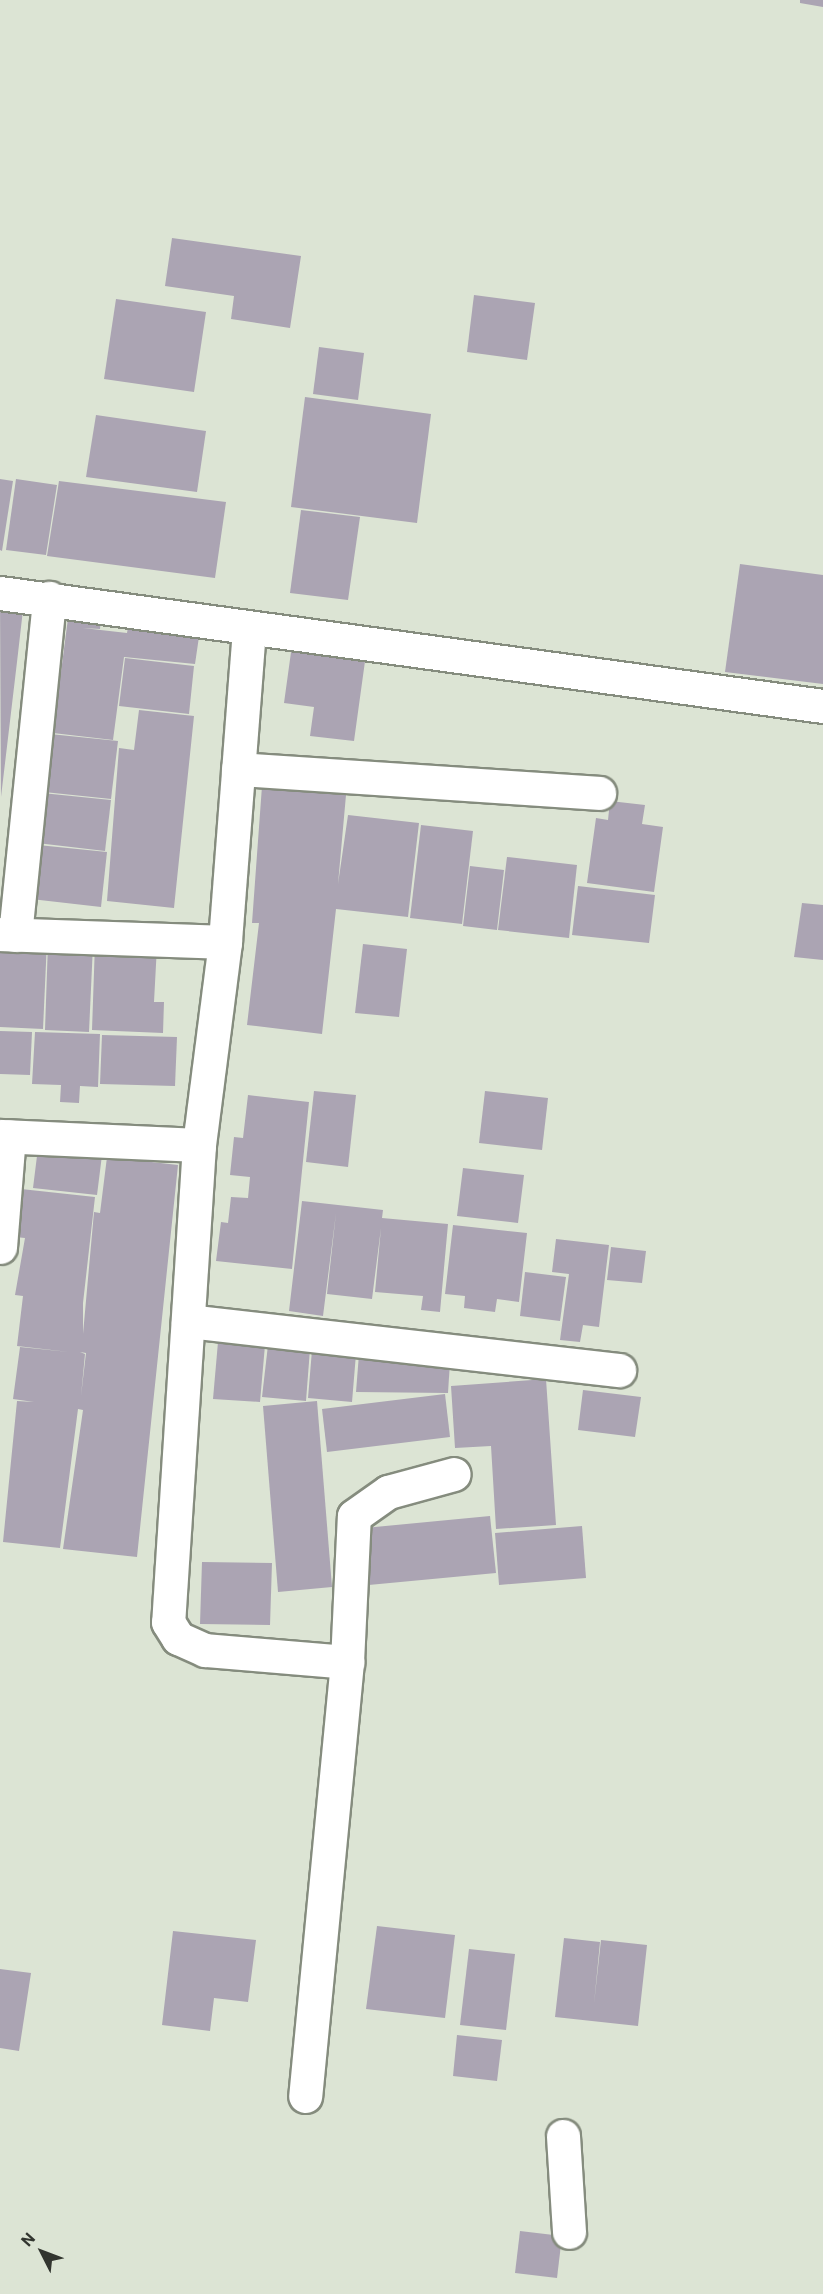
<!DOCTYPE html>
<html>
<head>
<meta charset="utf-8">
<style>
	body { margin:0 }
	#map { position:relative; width:823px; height:2294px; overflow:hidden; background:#dce4d4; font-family:Roboto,sans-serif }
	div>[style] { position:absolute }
	.building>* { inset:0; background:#aba4b3 }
	.roads { filter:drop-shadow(2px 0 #858c7e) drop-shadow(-2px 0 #858c7e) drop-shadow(0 2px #858c7e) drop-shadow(0 -2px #858c7e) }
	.minor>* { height:33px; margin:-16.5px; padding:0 16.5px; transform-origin:16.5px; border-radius:16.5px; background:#fff }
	span { translate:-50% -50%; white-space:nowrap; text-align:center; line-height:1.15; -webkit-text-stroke:4.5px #dce4d4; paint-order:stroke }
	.north { position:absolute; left:12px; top:2222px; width:60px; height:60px; -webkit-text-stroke:4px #dce4d4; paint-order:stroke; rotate:312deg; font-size:16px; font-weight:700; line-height:24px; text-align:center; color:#32352f }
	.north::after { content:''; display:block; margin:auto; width:21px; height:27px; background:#32352f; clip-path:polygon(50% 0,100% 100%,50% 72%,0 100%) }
</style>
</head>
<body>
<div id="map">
	<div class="building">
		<i style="clip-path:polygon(800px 0,823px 0,823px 7px,800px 3px)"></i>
		<i style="clip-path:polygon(172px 238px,301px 256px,290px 328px,231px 319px,234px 296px,165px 286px)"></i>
		<i style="clip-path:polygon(474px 295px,535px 303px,527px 360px,467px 352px)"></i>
		<i style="clip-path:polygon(116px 299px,206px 312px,194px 392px,104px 379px)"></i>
		<i style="clip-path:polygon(319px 347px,364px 353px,358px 400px,313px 394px)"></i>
		<i style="clip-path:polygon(305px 397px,431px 414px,417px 523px,291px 507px)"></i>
		<i style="clip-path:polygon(96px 415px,206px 431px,197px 492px,86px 477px)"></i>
		<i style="clip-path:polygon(0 479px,13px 481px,2px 551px,0 550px)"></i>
		<i style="clip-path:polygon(16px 479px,57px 485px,46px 555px,6px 550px)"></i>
		<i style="clip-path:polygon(59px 481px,226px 502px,215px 578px,47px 556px)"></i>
		<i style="clip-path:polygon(301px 510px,360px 517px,348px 600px,290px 593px)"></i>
		<i style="clip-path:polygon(740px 564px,823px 575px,823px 684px,725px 672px)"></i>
		<i style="clip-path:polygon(0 598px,24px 601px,17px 662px,7px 660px,17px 662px,1px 797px)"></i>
		<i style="clip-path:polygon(70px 603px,102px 606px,100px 629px,83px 628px,127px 633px,130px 615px,201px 623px,195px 664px,124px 657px,113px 740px,53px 733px)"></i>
		<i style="clip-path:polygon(292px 645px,366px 654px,354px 741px,310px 736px,314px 707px,284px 703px)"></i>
		<i style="clip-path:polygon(125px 658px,194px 666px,189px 714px,119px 706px)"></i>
		<i style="clip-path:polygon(139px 710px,194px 716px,174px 908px,107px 901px,119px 748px,134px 750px)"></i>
		<i style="clip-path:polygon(50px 734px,118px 741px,111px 799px,44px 792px)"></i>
		<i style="clip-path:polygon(262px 786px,346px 795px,338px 884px,348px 815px,419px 823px,408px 917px,336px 909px,322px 1034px,247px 1025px,259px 923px,252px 923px)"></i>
		<i style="clip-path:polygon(42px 793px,111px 800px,105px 851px,37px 843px)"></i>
		<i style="clip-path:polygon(610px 801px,645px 805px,642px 824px,663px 827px,654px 892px,587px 883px,596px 818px,608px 820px)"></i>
		<i style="clip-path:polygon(421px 825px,473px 831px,462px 924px,410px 918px)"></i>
		<i style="clip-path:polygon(38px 845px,107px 852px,101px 907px,31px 899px)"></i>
		<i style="clip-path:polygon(507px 857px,577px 865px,569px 938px,498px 930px)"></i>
		<i style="clip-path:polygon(470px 866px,504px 870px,497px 930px,463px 926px)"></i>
		<i style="clip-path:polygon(578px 886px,655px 895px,649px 943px,572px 935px)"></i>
		<i style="clip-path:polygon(802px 903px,823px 905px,823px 960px,794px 957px)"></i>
		<i style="clip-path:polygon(0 939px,47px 941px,43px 1029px,0 1027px)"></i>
		<i style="clip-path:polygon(48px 943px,93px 945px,89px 1032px,45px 1030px)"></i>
		<i style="clip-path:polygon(95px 943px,157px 946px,154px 1002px,164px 1002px,163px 1033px,92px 1030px)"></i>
		<i style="clip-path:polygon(363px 944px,407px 949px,399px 1017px,355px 1013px)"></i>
		<i style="clip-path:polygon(0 1031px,32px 1032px,30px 1075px,0 1074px)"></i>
		<i style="clip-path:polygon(35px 1032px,100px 1034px,98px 1087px,80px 1086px,79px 1103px,60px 1102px,61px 1085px,32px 1084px)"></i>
		<i style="clip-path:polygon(102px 1035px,177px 1037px,175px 1086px,100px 1084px)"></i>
		<i style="clip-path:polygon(314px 1091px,356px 1095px,348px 1167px,306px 1162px)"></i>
		<i style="clip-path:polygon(485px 1091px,548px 1098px,542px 1150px,479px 1143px)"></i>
		<i style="clip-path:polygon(248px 1095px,309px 1102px,292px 1269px,216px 1261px,221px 1222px,228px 1223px,231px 1197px,248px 1198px,250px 1177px,230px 1175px,234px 1137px,243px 1138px)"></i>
		<i style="clip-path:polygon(38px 1148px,102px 1155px,97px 1195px,33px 1188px)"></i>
		<i style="clip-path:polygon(evenodd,107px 1157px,178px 1165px,137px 1557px,63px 1549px,83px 1410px,78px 1409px,60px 1548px,3px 1542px,17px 1401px,34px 1402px,13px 1399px,20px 1347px,69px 1352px,17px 1346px,23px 1296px,15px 1295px,25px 1238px,15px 1237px,21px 1189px,95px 1197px,83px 1303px,83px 1334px,94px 1212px,100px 1213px,107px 1157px,80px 1352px,86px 1353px,81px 1396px,85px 1354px,80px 1352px)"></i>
		<i style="clip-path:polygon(463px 1168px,524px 1175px,518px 1223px,457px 1216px)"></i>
		<i style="clip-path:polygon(302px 1201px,383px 1210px,382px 1218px,448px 1224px,440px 1312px,421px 1310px,423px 1296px,375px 1292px,381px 1228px,372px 1299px,327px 1294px,336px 1213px,323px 1316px,289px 1311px)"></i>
		<i style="clip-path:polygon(453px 1225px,527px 1233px,519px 1302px,497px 1299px,495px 1312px,464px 1308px,465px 1296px,445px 1294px)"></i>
		<i style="clip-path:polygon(556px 1239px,609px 1245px,599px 1327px,583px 1325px,580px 1342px,560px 1340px,569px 1274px,552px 1272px)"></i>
		<i style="clip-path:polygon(611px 1247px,646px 1251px,642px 1283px,607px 1280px)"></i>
		<i style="clip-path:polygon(525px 1272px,566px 1277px,560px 1321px,520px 1316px)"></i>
		<i style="clip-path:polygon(218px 1342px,265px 1345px,260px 1402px,213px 1399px)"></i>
		<i style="clip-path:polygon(268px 1345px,310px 1349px,306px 1401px,262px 1397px)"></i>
		<i style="clip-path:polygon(312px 1350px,356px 1354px,352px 1402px,308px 1398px)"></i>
		<i style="clip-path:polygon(359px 1354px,450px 1362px,448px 1393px,356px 1392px)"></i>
		<i style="clip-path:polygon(546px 1379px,556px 1525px,496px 1529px,491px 1446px,455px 1448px,451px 1386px)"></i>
		<i style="clip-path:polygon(583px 1390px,641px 1397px,635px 1437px,578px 1430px)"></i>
		<i style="clip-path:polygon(445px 1394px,450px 1437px,327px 1452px,322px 1409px)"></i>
		<i style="clip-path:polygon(317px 1401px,332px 1587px,278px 1592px,263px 1406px)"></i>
		<i style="clip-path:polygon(490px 1516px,496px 1573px,358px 1586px,354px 1529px)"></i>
		<i style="clip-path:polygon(582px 1526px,586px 1578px,499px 1585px,495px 1533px)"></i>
		<i style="clip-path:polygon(202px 1562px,272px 1563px,270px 1625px,200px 1624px)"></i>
		<i style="clip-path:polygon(377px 1926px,455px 1935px,445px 2018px,366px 2009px)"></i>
		<i style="clip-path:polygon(173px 1931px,256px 1940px,248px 2002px,214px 1998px,210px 2031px,162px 2025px)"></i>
		<i style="clip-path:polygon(564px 1938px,600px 1942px,594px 2004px,601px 1940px,647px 1945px,638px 2026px,555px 2017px)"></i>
		<i style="clip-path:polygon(469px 1949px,515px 1954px,506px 2030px,460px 2025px)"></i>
		<i style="clip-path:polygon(0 1969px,31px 1973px,19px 2051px,0 2048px)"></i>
		<i style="clip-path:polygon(457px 2035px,502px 2040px,497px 2081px,453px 2076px)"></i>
		<i style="clip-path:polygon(520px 2231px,562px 2236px,557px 2278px,515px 2273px)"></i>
	</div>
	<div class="roads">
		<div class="minor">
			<i style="left:0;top:593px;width:831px;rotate:7.82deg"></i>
			<i style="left:249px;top:629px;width:314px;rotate:94.4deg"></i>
			<i style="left:225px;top:942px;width:205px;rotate:97.3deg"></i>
			<i style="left:199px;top:1145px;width:478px;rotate:93.7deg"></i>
			<i style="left:168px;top:1622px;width:19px;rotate:58deg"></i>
			<i style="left:178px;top:1638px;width:30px;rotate:24deg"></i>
			<i style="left:205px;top:1650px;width:143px;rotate:4.8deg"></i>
			<i style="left:347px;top:1662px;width:436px;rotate:95.5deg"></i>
			<i style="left:238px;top:769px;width:362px;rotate:3.8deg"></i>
			<i style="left:0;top:934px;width:225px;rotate:2deg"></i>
			<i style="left:15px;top:935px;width:339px;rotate:-84.2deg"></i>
			<i style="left:0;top:1136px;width:199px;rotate:2.6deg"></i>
			<i style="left:0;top:1247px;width:111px;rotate:-85.4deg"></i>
			<i style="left:188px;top:1321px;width:434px;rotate:6.5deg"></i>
			<i style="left:347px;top:1662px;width:146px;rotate:-87.3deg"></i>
			<i style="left:354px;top:1516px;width:42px;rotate:-35.2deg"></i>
			<i style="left:388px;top:1492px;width:68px;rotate:-15.3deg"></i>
			<i style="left:563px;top:2136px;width:96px;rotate:86.4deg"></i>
		</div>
	</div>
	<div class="north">N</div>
</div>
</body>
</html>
